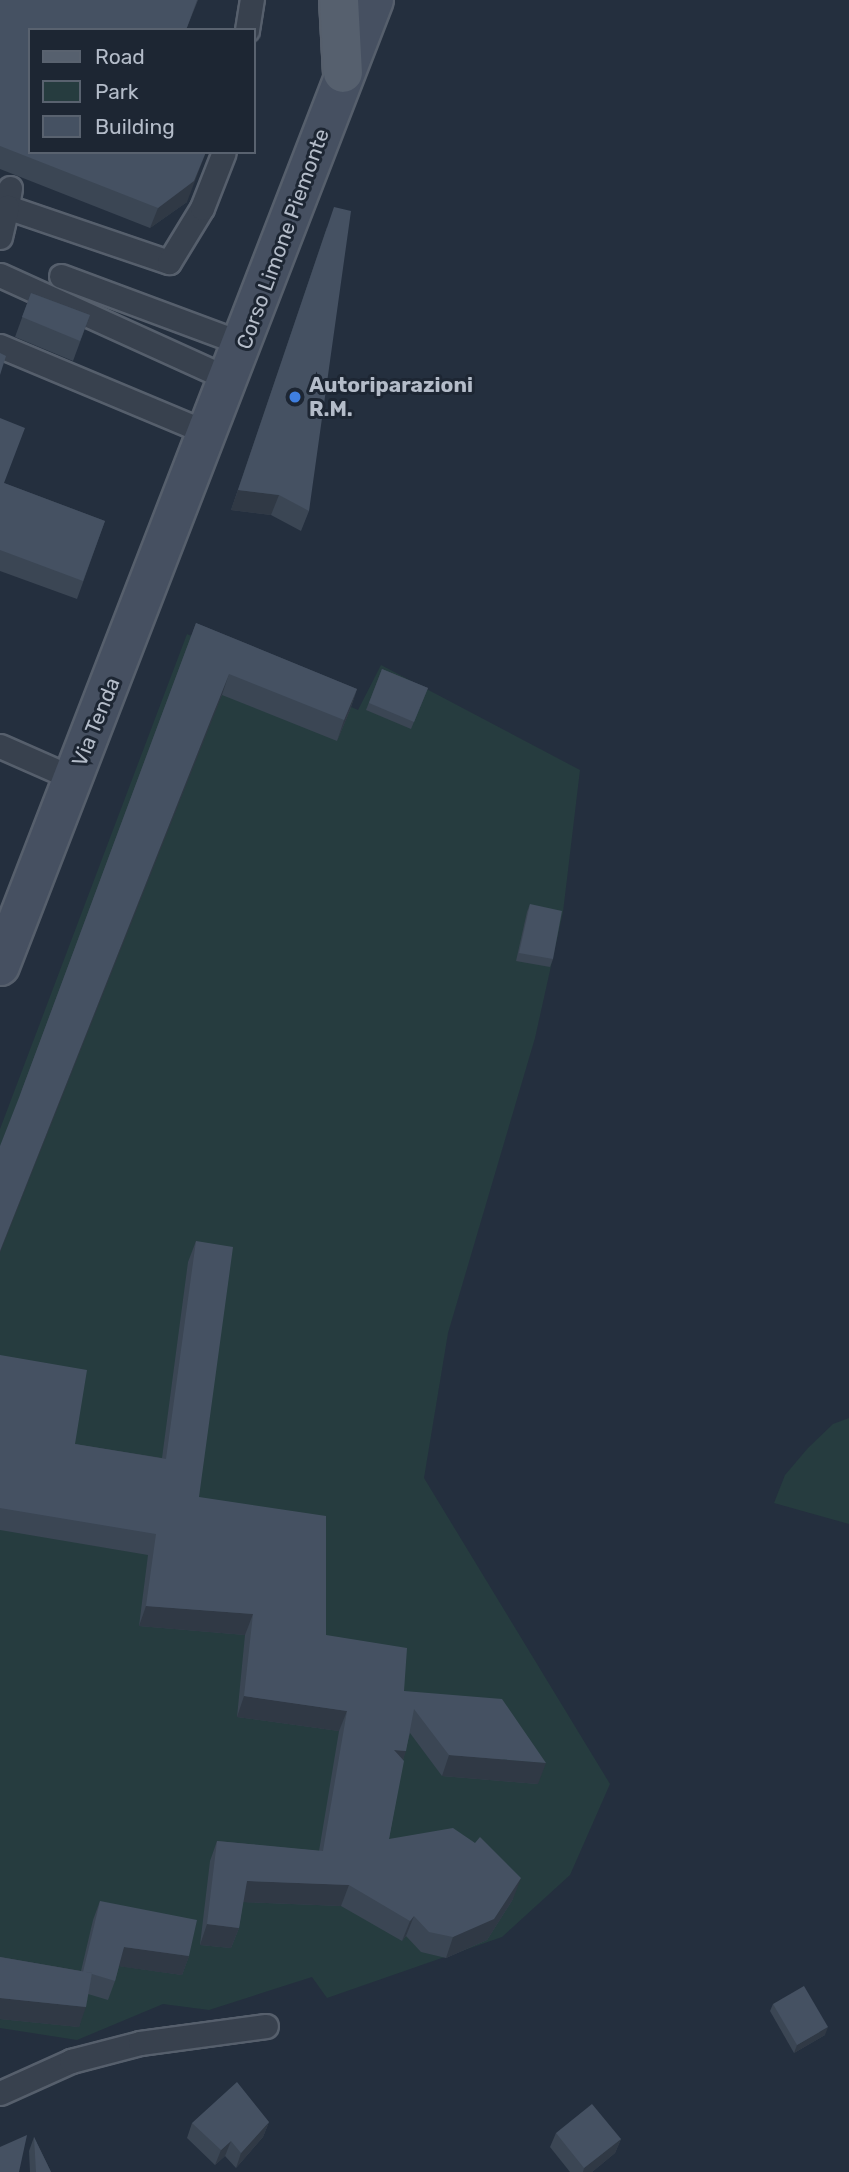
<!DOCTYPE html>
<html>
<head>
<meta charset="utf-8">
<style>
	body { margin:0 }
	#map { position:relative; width:849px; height:2172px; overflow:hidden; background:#242f3e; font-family:Rubik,sans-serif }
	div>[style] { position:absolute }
	.green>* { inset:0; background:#263c3f }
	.roads { filter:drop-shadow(2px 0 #565f6c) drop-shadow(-2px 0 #565f6c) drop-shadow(0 2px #565f6c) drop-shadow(0 -2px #565f6c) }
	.lane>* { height:23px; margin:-11.5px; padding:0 11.5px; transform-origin:11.5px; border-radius:11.5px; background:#38414e }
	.secondary>* { height:38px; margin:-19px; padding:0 19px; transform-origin:19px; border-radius:19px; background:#465061 }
	.primary>* { height:38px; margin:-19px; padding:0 19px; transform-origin:19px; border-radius:19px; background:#56606e }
	.wall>* { inset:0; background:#3b4654 }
	.shaded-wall>* { inset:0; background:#303945 }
	.building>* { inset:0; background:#455162 }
	.dots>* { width:19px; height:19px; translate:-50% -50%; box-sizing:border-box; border:4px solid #1d2633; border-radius:50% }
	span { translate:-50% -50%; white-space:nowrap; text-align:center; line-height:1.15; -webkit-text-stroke:6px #1d2633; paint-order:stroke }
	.street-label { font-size:21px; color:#b4bcc9 }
	.poi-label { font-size:21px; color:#b4bcc9; font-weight:700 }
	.left { translate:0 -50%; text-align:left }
	.legend { position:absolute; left:28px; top:28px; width:228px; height:126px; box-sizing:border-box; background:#1d2633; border:2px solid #59626f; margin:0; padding:9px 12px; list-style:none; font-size:21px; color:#b4bcc9 }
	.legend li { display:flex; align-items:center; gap:14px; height:35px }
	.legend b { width:35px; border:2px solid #59626f }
</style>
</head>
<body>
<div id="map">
	<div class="green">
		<i style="clip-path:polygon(187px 634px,358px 710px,381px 665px,580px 770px,563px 912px,535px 1038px,448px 1333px,424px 1478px,610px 1784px,570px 1875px,502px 1937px,327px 1998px,312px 1977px,209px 2010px,163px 2004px,77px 2040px,0 2028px,0 1129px)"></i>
		<i style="clip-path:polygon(849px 1418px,849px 1524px,774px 1503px,785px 1475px,808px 1448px,833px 1424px)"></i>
	</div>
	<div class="roads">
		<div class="lane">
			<i style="left:247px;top:30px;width:30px;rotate:-81deg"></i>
			<i style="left:10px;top:188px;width:19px;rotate:99deg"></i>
			<i style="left:7px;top:207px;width:171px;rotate:18.8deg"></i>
			<i style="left:169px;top:262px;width:63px;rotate:-58.6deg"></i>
			<i style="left:202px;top:208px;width:60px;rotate:-68.6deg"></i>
			<i style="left:0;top:237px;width:31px;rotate:-77deg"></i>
			<i style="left:0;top:275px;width:254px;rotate:24.4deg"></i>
			<i style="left:61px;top:276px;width:195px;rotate:20.4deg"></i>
			<i style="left:0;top:346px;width:228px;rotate:22.7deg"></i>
			<i style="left:0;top:746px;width:80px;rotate:23.7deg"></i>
			<i style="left:0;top:2093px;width:78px;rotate:-24.3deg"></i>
			<i style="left:71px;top:2061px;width:71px;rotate:-14.6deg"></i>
			<i style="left:140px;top:2043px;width:127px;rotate:-7.7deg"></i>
		</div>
		<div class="secondary">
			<i style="left:0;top:966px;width:1036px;rotate:-68.84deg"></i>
		</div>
		<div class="primary">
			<i style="left:339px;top:0;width:73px;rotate:86.9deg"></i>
		</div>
	</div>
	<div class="wall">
		<i style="clip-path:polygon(0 0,198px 0,186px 30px,30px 30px,187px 202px,150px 228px,0 169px)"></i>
		<i style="clip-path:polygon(327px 227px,309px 511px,301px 531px,271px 515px,231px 510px)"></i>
		<i style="clip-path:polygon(31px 293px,90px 315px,73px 361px,15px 337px)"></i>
		<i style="clip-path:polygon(0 418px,4px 483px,105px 521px,77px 599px,0 571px)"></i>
		<i style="clip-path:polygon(196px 623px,357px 689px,350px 710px,337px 741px,222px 695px,20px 1095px)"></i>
		<i style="clip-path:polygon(382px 669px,428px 688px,411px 729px,366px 710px)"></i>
		<i style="clip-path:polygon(530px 904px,553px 959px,550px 967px,516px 961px,527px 912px)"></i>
		<i style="clip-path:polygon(196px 1241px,199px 1497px,326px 1635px,404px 1691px,538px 1784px,442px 1776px,410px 1733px,403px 1760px,389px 1839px,513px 1899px,487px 1940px,446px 1958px,421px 1952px,406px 1936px,402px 1941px,341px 1906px,243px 1902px,239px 1928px,231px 1948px,200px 1945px,210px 1861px,217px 1841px,319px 1851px,339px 1731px,237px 1717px,245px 1635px,139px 1626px,148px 1555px,0 1530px,0 1355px,75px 1444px,162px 1458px,188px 1262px)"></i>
		<i style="clip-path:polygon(100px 1901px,189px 1956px,182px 1975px,119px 1966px,115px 1981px,108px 2000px,88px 1994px,79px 2027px,0 2019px,0 1957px,81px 1971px,93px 1920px)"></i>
		<i style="clip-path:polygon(773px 2004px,825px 2035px,794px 2053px,770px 2011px)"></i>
		<i style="clip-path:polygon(269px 2122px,263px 2137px,236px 2168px,225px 2156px,215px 2165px,187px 2138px,192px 2123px)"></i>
		<i style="clip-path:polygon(556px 2133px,621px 2139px,615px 2153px,592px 2172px,570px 2172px,550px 2147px)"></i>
		<i style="clip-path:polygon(34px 2137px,51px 2172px,30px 2172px,29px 2151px)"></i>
	</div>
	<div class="shaded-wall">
		<i style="clip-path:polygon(206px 152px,187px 202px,150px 228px,158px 208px)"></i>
		<i style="clip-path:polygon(238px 490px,279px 495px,271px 515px,231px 510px)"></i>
		<i style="clip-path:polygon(229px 674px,222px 695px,0 1253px,0 1251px)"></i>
		<i style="clip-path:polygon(357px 689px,350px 710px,337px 741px,344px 720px)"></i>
		<i style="clip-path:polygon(146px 1606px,253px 1614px,245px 1635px,139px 1626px)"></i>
		<i style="clip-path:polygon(244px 1696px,347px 1711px,339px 1731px,237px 1717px)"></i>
		<i style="clip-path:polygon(394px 1750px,406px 1751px,399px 1772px)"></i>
		<i style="clip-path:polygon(449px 1755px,546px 1763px,538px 1784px,442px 1776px)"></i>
		<i style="clip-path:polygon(521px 1878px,513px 1899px,487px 1940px,446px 1958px,453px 1937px)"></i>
		<i style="clip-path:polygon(247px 1881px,349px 1885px,341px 1906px,239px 1902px)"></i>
		<i style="clip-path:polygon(414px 1916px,406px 1936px,402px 1941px,410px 1921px)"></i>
		<i style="clip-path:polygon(207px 1924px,239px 1928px,231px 1948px,200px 1945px)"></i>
		<i style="clip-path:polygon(124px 1947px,189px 1956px,182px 1975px,117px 1966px)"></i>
		<i style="clip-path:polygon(0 1998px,86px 2007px,79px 2027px,0 2019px)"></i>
		<i style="clip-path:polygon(828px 2027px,825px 2035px,794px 2053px,797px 2045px)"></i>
		<i style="clip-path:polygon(269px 2122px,263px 2137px,236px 2168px,241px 2153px)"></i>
		<i style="clip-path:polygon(621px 2139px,615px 2153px,592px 2172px,583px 2172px,584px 2168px)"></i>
		<i style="clip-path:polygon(231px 2141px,225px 2156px,215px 2165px,221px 2150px)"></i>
	</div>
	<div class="building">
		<i style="clip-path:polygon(0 0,197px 0,186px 30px,30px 30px,30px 152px,206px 152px,194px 181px,158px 208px,0 146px)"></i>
		<i style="clip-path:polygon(334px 207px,351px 211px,309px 511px,279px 495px,238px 490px)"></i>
		<i style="clip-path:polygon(31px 293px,90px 315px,80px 341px,22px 317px)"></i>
		<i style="clip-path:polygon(0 353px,6px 356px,0 375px)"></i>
		<i style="clip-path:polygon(0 418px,25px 428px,4px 483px,105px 521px,83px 581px,0 550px)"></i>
		<i style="clip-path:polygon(196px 623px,357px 689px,344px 720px,229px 674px,0 1251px,0 1146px,20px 1095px)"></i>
		<i style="clip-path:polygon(382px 669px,428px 688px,414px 722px,369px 703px)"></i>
		<i style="clip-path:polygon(530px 904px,562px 911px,553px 959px,519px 953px)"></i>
		<i style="clip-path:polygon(196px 1241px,233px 1247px,199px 1497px,326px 1516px,326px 1635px,407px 1648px,404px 1691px,502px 1699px,546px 1763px,449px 1755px,414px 1709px,406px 1751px,394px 1750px,404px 1761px,389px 1839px,453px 1828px,475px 1843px,480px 1837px,521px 1878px,494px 1919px,453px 1937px,429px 1932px,414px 1916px,410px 1921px,349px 1885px,247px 1881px,239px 1928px,207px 1924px,217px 1841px,323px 1851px,347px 1711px,244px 1696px,253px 1614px,146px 1606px,156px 1534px,0 1508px,0 1355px,87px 1370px,75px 1444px,166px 1459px)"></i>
		<i style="clip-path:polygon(100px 1901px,197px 1920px,189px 1956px,124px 1947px,115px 1981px,92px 1974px,92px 1973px,83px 1972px)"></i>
		<i style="clip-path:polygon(0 1957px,92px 1973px,86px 2007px,0 1998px)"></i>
		<i style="clip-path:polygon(804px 1986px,828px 2027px,797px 2045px,773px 2004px)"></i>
		<i style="clip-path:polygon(237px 2082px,269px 2122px,241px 2153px,231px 2141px,221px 2150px,192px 2123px)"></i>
		<i style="clip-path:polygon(592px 2104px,621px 2139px,584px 2168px,556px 2133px)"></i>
		<i style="clip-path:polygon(27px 2135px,19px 2172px,0 2172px,0 2147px)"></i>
		<i style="clip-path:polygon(34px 2137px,51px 2172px,36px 2172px)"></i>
	</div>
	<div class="dots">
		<i style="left:295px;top:397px;background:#3f7fe0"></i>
	</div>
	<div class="street-label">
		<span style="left:283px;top:239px;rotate:-70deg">Corso Limone Piemonte</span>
		<span style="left:96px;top:722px;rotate:-68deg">Via Tenda</span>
	</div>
	<div class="poi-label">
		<span class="left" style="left:309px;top:397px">Autoriparazioni<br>R.M.</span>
	</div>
	<ul class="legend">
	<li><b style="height:9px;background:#56606e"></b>Road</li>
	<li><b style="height:19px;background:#263c3f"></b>Park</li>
	<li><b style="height:19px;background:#455162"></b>Building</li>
	</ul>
</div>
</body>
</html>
